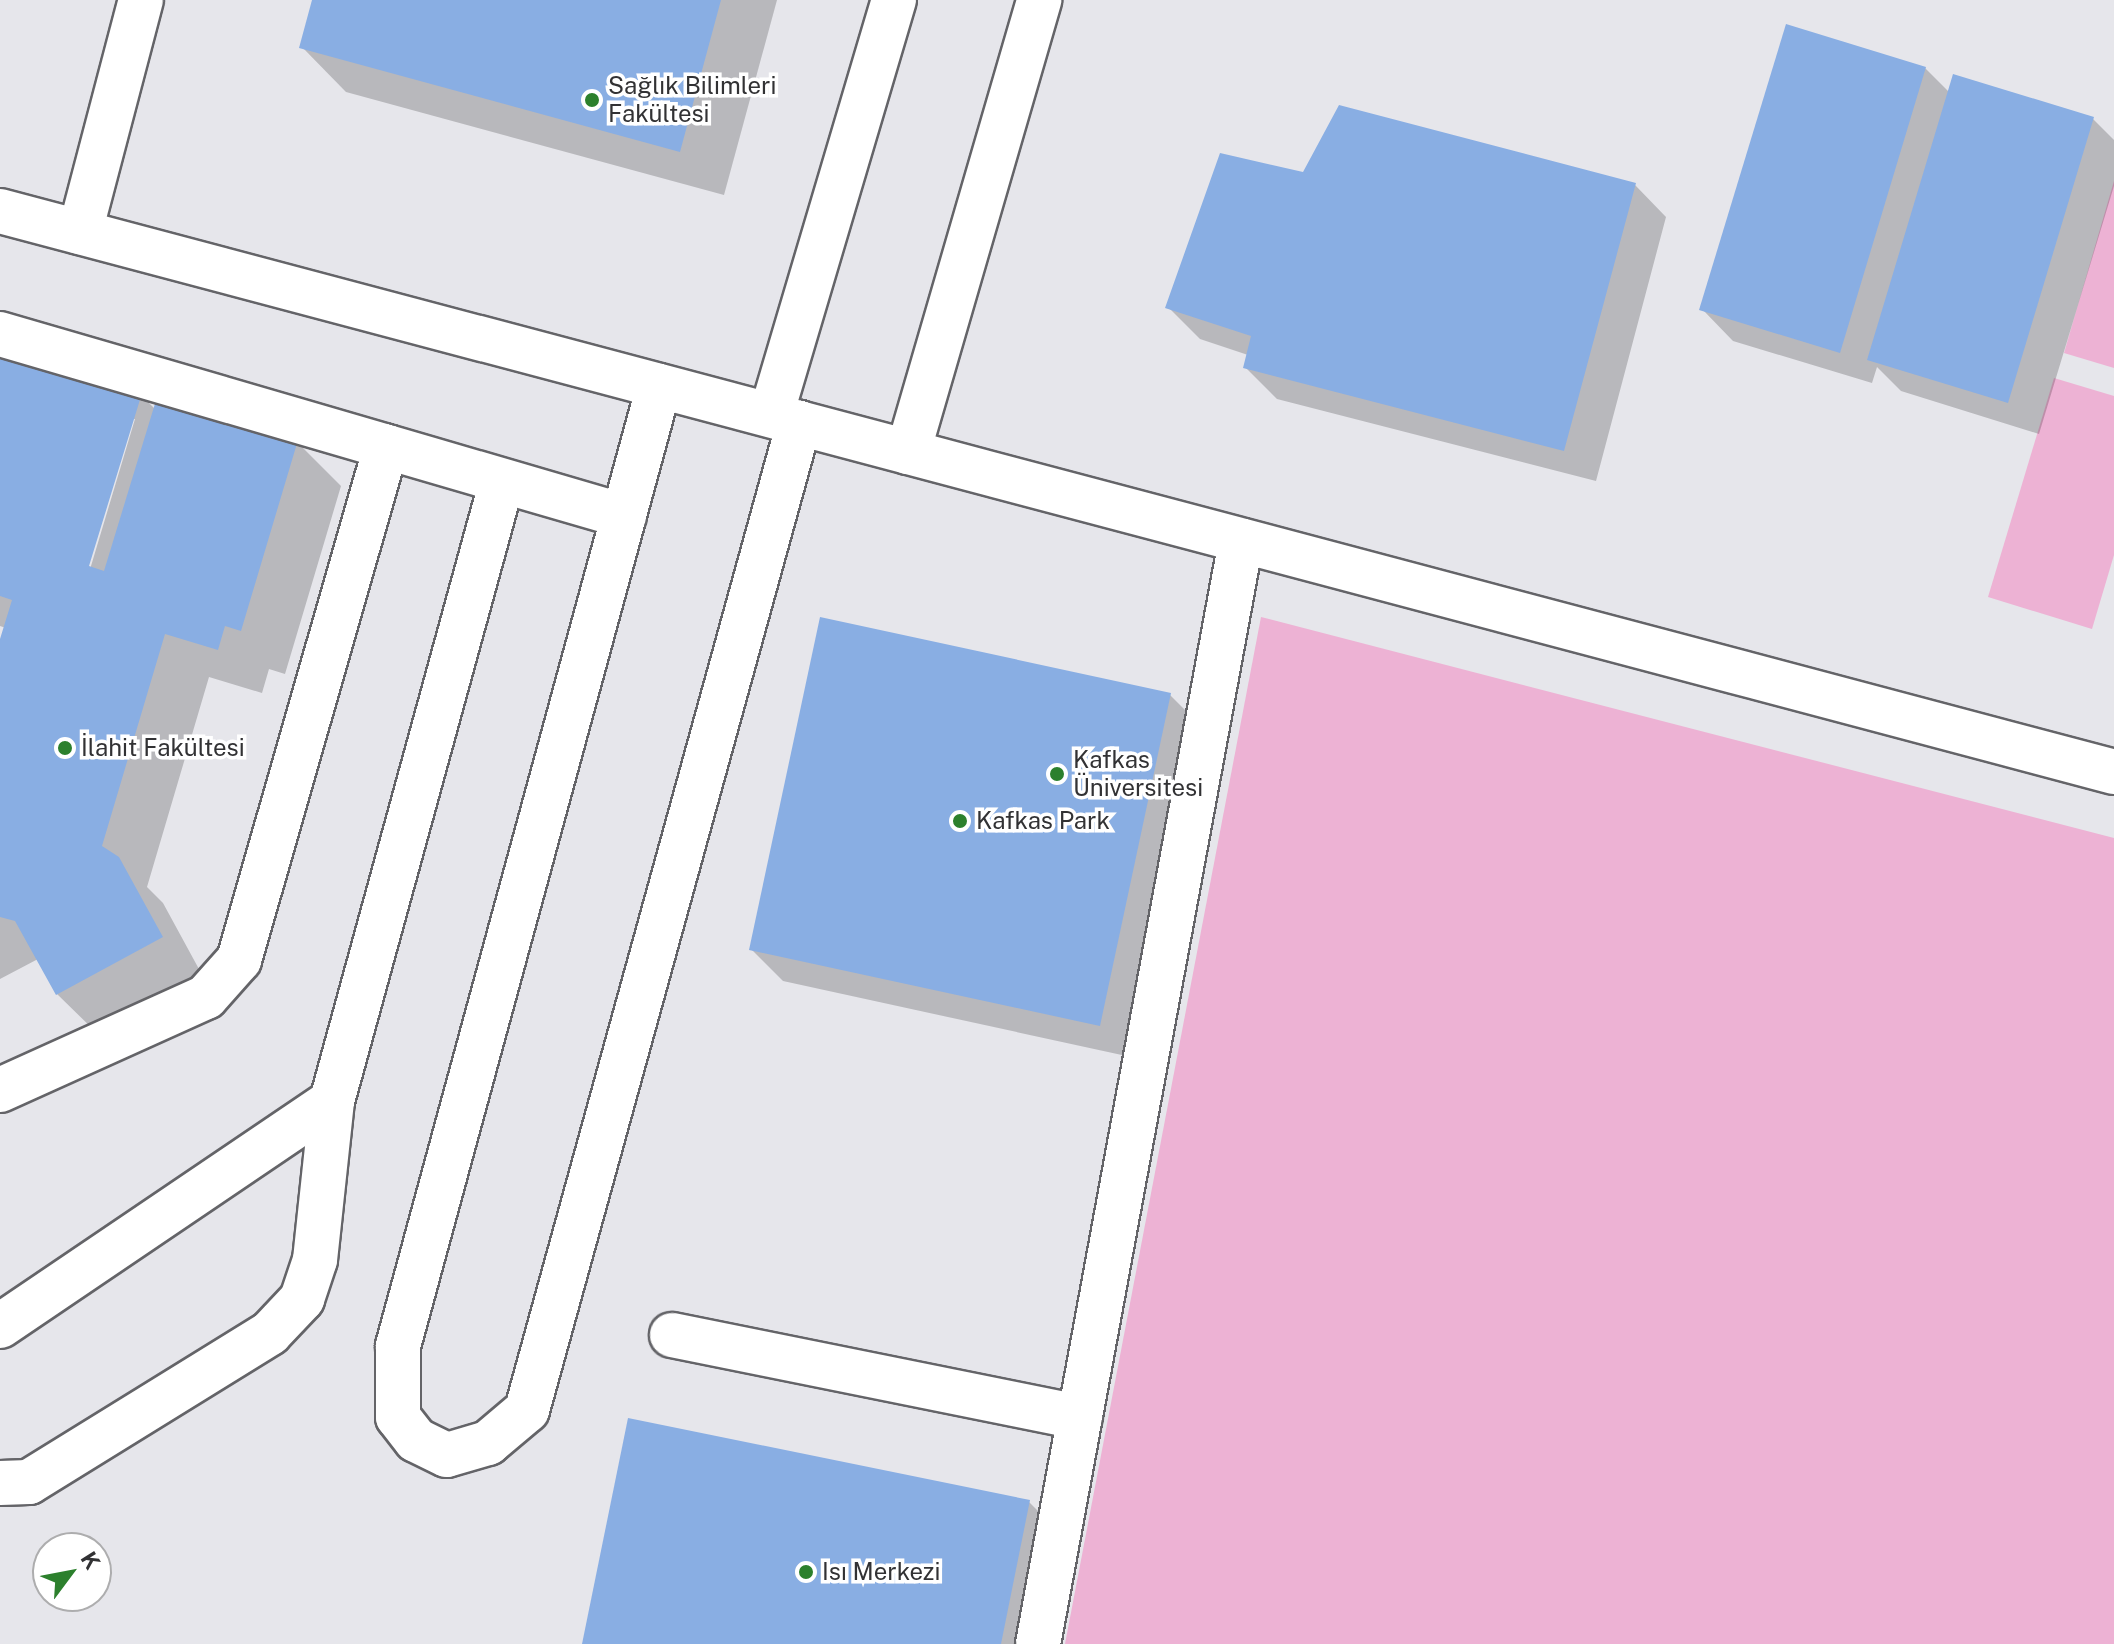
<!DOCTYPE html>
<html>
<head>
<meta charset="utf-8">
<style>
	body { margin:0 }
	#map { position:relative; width:2114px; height:1644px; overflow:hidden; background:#e6e6eb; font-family:"Public Sans",sans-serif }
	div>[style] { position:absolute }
	.green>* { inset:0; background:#edb2d4 }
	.shadow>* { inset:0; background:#0003 }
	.building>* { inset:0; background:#89aee3 }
	.roads { filter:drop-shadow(2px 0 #646468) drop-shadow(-2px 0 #646468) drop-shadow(0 2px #646468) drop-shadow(0 -2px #646468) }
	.minor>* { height:44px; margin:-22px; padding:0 22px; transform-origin:22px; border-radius:22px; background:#fff }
	.dots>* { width:22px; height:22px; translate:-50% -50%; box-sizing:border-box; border:4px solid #fff; border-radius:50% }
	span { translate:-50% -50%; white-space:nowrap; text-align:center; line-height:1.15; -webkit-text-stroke:7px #fff; paint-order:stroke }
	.poi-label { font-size:24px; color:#323234 }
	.left { translate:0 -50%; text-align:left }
	.north { position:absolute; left:32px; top:1532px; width:80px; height:80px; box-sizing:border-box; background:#fff; border:2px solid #adadae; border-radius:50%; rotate:58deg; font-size:22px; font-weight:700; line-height:32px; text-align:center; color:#323234 }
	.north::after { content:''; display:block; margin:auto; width:28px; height:36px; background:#2c802d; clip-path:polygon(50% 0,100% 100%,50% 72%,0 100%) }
</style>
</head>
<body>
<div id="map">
	<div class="green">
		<i style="clip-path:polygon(2114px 181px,2114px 368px,2064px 353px)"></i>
		<i style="clip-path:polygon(2054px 378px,2114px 396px,2114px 555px,2092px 629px,1988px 597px)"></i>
		<i style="clip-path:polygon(1261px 617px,2114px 838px,2114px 1644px,1065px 1644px)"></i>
	</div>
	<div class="shadow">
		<i style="clip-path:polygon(314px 0,777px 0,724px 195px,346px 92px,302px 47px)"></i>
		<i style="clip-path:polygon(1925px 68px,1950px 93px,2093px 119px,2114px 140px,2114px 186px,2039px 434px,1901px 391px,1877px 367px,1872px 383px,1733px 341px,1702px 309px)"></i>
		<i style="clip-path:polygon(1304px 174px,1635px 185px,1666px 217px,1596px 481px,1277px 399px,1245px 367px,1248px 355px,1200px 339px,1168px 307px)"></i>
		<i style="clip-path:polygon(evenodd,0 351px,140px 394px,155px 409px,297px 442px,341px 486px,285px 674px,269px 669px,262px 693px,209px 677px,147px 887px,163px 903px,206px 982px,102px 1038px,57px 994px,38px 959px,0 979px,0 646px,6px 628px,0 626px,0 351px,131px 419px,135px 419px,88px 576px,84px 575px,131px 419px)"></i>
		<i style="clip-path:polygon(1170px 695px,1202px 727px,1131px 1057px,783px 981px,751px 949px)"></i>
		<i style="clip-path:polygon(1029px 1502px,1061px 1534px,1039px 1644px,584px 1644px)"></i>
	</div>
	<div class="building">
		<i style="clip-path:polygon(312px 0,721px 0,680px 152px,299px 48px)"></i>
		<i style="clip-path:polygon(1786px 24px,1926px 67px,1840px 353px,1699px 310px)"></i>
		<i style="clip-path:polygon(1953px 74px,2094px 117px,2008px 403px,1867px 360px)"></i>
		<i style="clip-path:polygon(1339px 105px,1636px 183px,1564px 451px,1243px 368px,1251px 336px,1165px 308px,1220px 153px,1303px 172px)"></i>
		<i style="clip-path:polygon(0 349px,142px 393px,89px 566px,104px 571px,157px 397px,298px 440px,241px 631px,225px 626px,218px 650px,165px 634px,102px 846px,119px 857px,163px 937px,56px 995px,15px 921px,0 917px,0 639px,12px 600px,0 596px)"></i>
		<i style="clip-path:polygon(820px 617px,1171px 693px,1100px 1026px,749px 950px)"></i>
		<i style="clip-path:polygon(628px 1418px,1030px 1500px,1001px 1644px,582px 1644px)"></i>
	</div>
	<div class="roads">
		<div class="minor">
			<i style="left:0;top:211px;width:2187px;rotate:14.86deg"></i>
			<i style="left:80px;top:232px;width:240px;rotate:-75.3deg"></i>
			<i style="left:0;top:334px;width:650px;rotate:16.26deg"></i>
			<i style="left:659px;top:386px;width:995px;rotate:105.21deg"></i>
			<i style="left:398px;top:1346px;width:71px;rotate:90deg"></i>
			<i style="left:398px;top:1417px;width:29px;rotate:52deg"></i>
			<i style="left:416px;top:1440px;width:34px;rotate:26deg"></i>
			<i style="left:447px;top:1455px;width:43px;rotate:-16.3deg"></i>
			<i style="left:488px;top:1443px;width:51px;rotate:-40.2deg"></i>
			<i style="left:527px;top:1410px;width:1024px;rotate:-74.59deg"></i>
			<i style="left:771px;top:415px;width:433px;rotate:-73.5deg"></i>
			<i style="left:908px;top:452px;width:471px;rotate:-73.8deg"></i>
			<i style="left:0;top:1090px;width:226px;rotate:-24.3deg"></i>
			<i style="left:206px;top:997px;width:50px;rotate:-48.3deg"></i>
			<i style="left:239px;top:960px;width:534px;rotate:-74.01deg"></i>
			<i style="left:0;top:1326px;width:401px;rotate:-34.1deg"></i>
			<i style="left:672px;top:1335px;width:416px;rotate:11.4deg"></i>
			<i style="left:0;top:1483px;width:29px;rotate:-2deg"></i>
			<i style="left:29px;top:1482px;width:283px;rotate:-31.7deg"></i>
			<i style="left:270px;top:1333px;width:47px;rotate:-46.7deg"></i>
			<i style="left:302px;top:1299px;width:41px;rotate:-71.6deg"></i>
			<i style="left:315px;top:1260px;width:160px;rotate:-83.9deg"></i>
			<i style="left:332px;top:1101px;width:643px;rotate:-74.67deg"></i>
			<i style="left:1038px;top:1644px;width:1122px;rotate:-79.57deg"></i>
		</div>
	</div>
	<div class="dots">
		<i style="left:592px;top:100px;background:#2c802d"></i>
		<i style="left:65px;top:748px;background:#2c802d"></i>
		<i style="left:1057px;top:774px;background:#2c802d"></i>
		<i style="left:960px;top:821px;background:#2c802d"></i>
		<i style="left:806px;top:1572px;background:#2c802d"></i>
	</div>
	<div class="poi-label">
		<span class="left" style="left:608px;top:100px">Sağlık Bilimleri<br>Fakültesi</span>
		<span class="left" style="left:81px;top:748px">İlahit Fakültesi</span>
		<span class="left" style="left:1073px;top:774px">Kafkas<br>Üniversitesi</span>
		<span class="left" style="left:976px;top:821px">Kafkas Park</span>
		<span class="left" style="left:822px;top:1572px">Isı Merkezi</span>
	</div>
	<div class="north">K</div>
</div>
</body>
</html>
